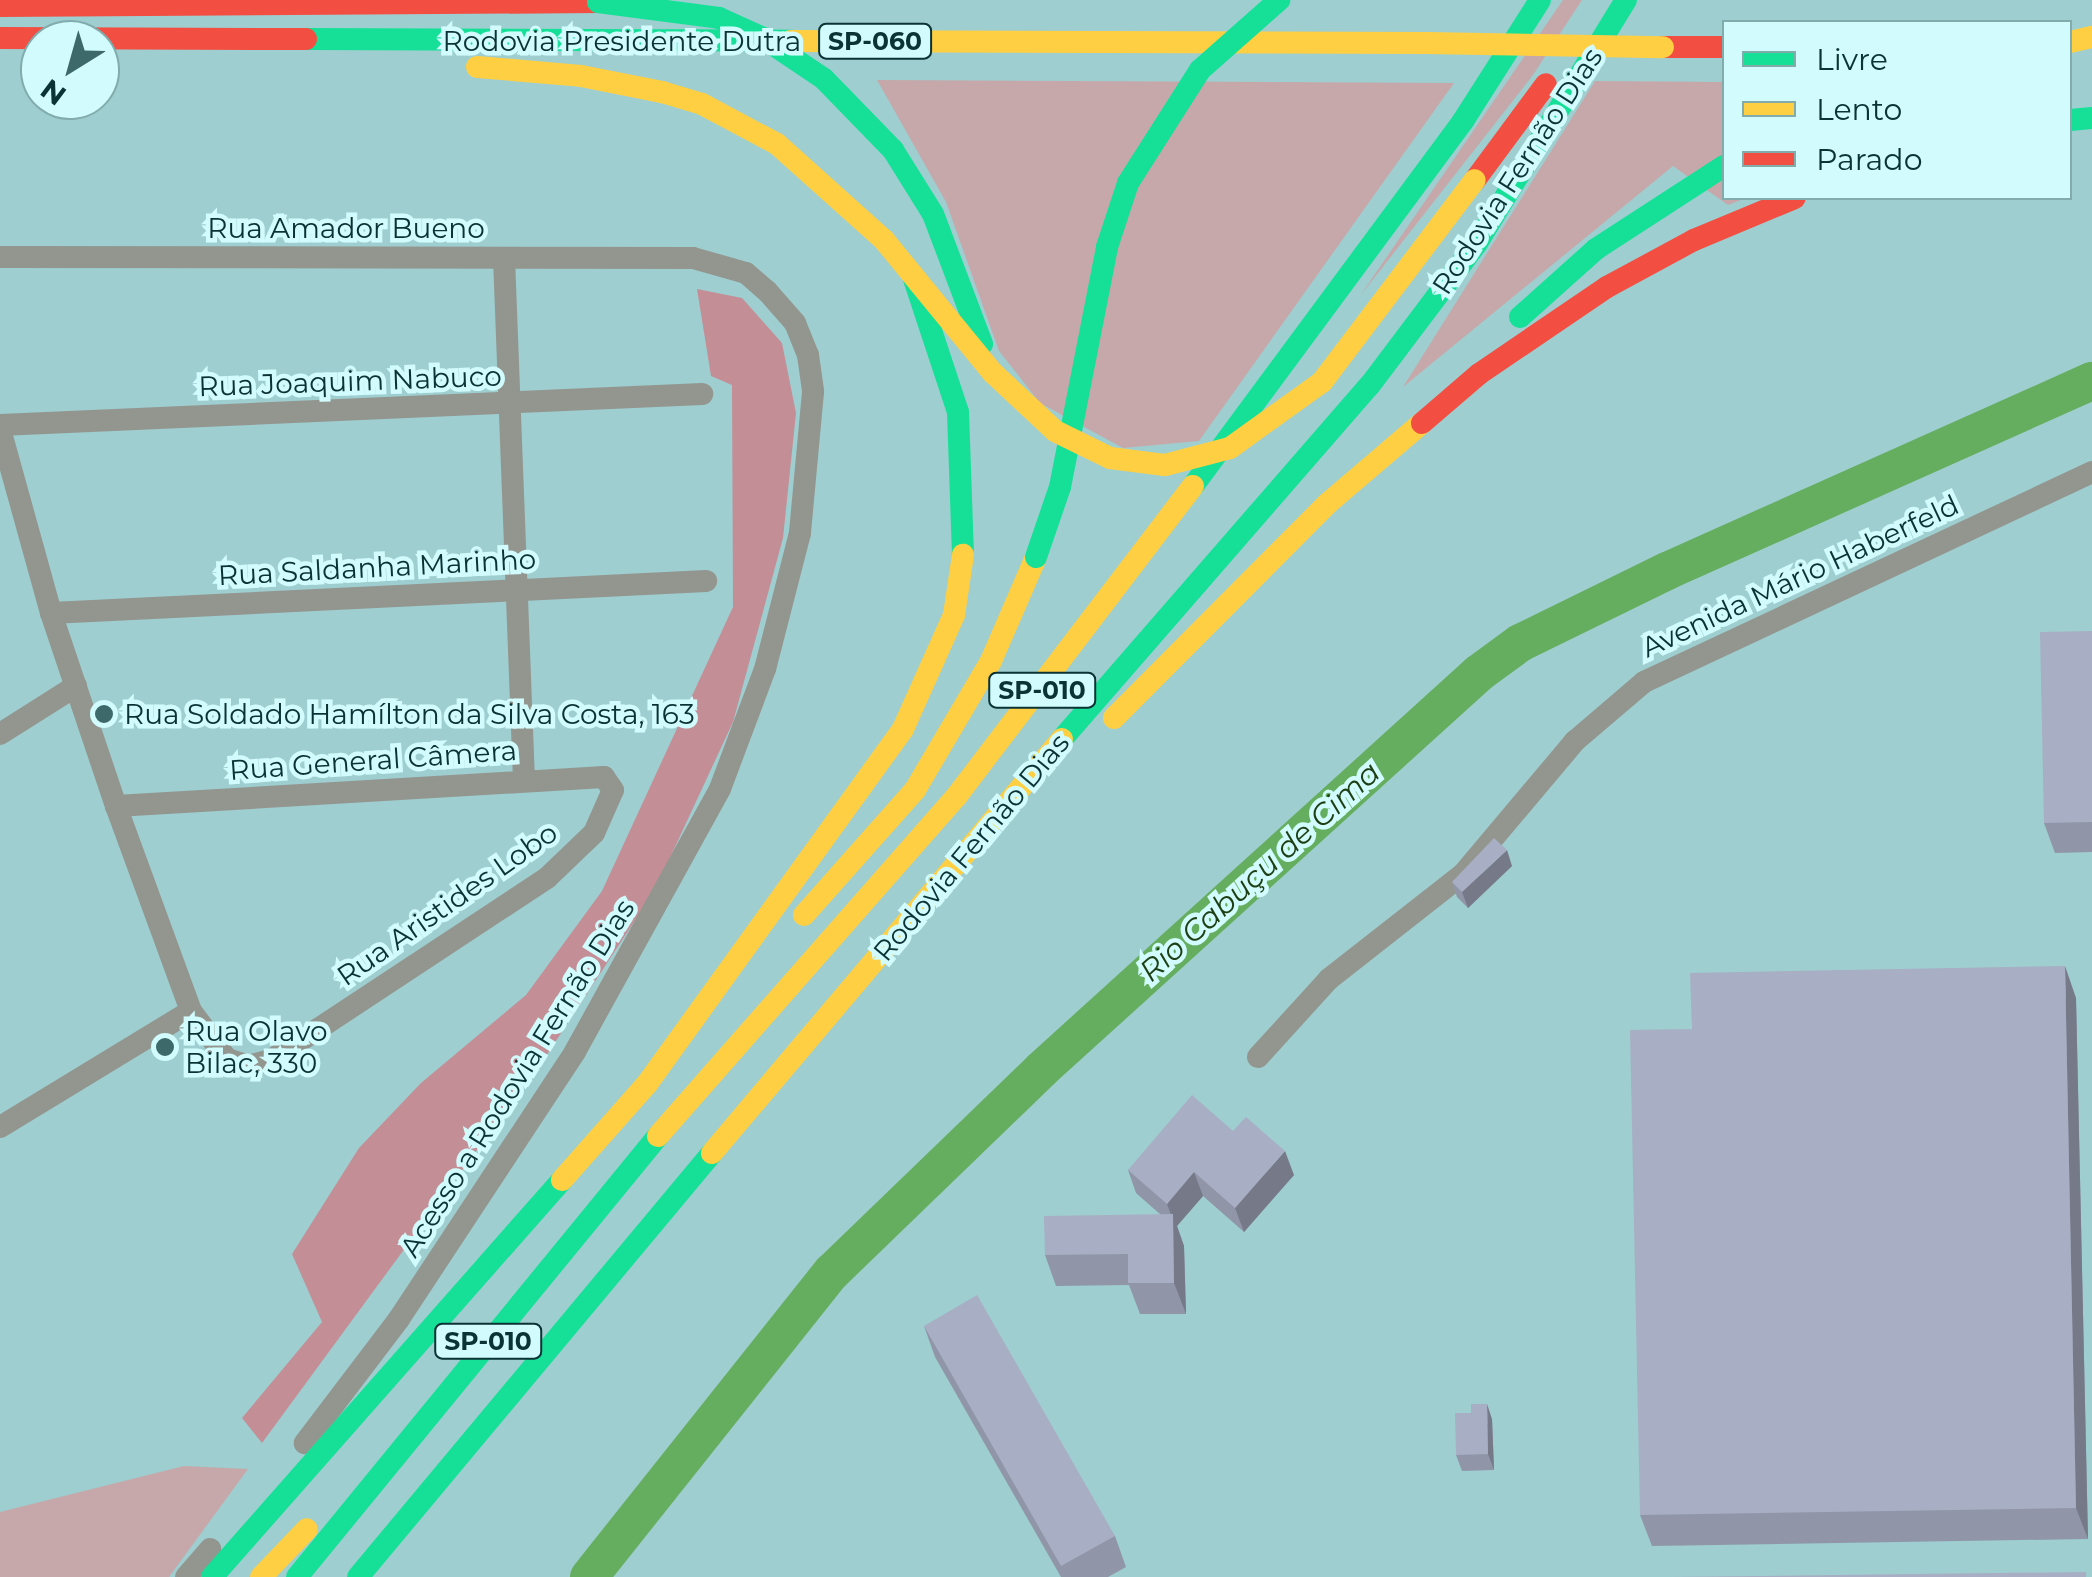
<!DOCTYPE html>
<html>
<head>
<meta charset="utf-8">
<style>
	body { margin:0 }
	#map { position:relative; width:2092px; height:1577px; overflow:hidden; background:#9eced0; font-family:Montserrat,sans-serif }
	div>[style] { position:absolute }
	.green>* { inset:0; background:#c6a8aa }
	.forest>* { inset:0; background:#c38e95 }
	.river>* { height:38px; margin:-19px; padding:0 19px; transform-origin:19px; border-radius:19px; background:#66ae5f }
	.street>* { height:22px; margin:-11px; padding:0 11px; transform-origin:11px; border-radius:11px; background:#93968f }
	.fast>* { height:22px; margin:-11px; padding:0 11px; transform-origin:11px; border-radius:11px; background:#16e098 }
	.slow>* { height:22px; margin:-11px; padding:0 11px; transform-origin:11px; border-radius:11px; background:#ffcf43 }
	.jam>* { height:22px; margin:-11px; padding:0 11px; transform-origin:11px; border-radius:11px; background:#f24e42 }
	.fast-bridge>* { height:22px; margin:-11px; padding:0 11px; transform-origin:11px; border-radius:11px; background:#16e098 }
	.slow-bridge>* { height:22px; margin:-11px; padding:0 11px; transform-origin:11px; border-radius:11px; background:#ffcf43 }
	.wall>* { inset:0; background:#9096a8 }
	.shaded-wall>* { inset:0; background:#767a88 }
	.building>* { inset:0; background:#a8aec3 }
	.dots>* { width:28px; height:28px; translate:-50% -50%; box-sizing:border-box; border:5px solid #d1fbfc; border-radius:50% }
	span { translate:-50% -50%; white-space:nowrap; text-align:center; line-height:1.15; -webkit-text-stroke:9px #d1fbfc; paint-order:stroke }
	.shield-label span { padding:2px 8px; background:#d1fbfc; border:2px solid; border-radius:8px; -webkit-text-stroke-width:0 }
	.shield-label { font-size:25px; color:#0b3234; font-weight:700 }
	.street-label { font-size:28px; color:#0b3234 }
	.poi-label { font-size:28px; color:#0b3234 }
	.left { translate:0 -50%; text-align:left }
	.water-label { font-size:30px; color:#1e3f13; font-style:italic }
	.legend { position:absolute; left:1722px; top:20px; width:350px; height:180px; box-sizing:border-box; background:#d1fbfc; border:2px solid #82abac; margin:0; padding:12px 18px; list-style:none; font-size:30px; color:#0b3234 }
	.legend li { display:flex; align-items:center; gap:20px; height:50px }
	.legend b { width:50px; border:2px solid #82abac }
	.north { position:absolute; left:20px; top:20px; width:100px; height:100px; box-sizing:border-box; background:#d1fbfc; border:2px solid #82abac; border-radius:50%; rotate:217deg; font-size:28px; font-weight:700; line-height:40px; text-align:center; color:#0b3234 }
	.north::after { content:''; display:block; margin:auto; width:35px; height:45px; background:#3e696b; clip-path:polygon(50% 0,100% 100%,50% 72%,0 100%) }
</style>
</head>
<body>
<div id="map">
	<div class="green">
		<i style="clip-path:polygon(1563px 0,1582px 0,1533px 75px,1360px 296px)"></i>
		<i style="clip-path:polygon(877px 80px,1454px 83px,1199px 441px,1123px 448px,1040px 403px,999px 351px,946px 202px)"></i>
		<i style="clip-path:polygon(1595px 81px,1724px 82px,1724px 198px,1746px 198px,1728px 205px,1673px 166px,1403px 387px)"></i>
		<i style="clip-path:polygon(184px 1466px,248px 1469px,169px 1577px,0 1577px,0 1512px)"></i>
	</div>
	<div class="forest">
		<i style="clip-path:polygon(697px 289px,742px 298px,782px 343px,796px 413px,783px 538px,733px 722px,655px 890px,546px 1056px,262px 1443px,242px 1418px,322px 1322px,292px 1254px,359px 1148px,421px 1083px,526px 995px,602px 891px,733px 607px,732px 385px,711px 376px)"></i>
	</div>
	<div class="river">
		<i style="left:589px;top:1577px;width:390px;rotate:-51.5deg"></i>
		<i style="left:832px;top:1272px;width:291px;rotate:-44deg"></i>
		<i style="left:1041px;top:1070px;width:591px;rotate:-42.19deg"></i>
		<i style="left:1479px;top:673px;width:51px;rotate:-36.2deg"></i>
		<i style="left:1520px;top:643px;width:164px;rotate:-26.1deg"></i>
		<i style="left:1667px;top:571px;width:466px;rotate:-24.1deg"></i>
	</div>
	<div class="street">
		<i style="left:0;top:257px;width:693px;rotate:0.08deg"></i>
		<i style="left:693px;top:258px;width:55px;rotate:15.8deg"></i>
		<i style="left:746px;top:273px;width:28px;rotate:41deg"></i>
		<i style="left:767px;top:291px;width:43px;rotate:48.8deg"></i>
		<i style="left:795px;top:323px;width:35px;rotate:68deg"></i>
		<i style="left:808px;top:355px;width:37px;rotate:82deg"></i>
		<i style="left:813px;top:392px;width:142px;rotate:95.3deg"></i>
		<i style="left:800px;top:533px;width:140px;rotate:104.4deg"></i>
		<i style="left:765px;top:669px;width:128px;rotate:110.6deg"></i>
		<i style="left:720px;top:789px;width:300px;rotate:118.9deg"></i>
		<i style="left:575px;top:1052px;width:320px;rotate:123.4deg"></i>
		<i style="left:399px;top:1319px;width:156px;rotate:127.2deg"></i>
		<i style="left:504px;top:258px;width:522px;rotate:87.81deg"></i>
		<i style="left:0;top:425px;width:703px;rotate:-2.53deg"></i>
		<i style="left:0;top:429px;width:191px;rotate:74.5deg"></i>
		<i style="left:51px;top:613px;width:204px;rotate:71.4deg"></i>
		<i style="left:116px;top:806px;width:218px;rotate:69.9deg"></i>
		<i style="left:191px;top:1011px;width:60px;rotate:53.1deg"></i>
		<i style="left:227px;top:1059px;width:22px;rotate:18deg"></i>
		<i style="left:248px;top:1066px;width:24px;rotate:-15deg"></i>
		<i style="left:271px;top:1060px;width:331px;rotate:-33.4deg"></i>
		<i style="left:547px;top:878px;width:65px;rotate:-43.8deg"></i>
		<i style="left:594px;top:833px;width:47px;rotate:-66.2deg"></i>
		<i style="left:613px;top:790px;width:16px;rotate:-125deg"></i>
		<i style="left:604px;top:777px;width:489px;rotate:176.6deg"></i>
		<i style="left:51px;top:613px;width:656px;rotate:-2.8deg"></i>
		<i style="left:0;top:734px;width:90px;rotate:-32.3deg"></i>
		<i style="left:1258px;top:1057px;width:105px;rotate:-47.7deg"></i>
		<i style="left:1329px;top:979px;width:170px;rotate:-38.1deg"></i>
		<i style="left:1463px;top:874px;width:174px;rotate:-49.9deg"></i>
		<i style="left:1575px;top:741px;width:91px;rotate:-40.5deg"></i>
		<i style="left:1644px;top:682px;width:495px;rotate:-25.1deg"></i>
		<i style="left:0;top:1127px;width:223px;rotate:-31.3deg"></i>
		<i style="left:186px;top:1577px;width:37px;rotate:-49deg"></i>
	</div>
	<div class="fast">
		<i style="left:306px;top:39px;width:485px;rotate:0.2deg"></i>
		<i style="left:2070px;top:120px;width:22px;rotate:-5deg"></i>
		<i style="left:893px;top:150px;width:75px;rotate:58deg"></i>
		<i style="left:933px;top:214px;width:139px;rotate:69.3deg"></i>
		<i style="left:914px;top:279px;width:140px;rotate:71.7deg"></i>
		<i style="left:958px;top:412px;width:143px;rotate:88deg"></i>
		<i style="left:1520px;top:317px;width:102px;rotate:-41.8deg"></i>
		<i style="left:1596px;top:249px;width:153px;rotate:-33deg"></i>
		<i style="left:1193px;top:486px;width:454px;rotate:-53.5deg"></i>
		<i style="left:1463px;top:121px;width:143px;rotate:-57.5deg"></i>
		<i style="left:1062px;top:739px;width:469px;rotate:-49deg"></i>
		<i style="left:1370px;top:385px;width:178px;rotate:-53deg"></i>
		<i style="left:1477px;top:243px;width:285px;rotate:-58.5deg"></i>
		<i style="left:212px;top:1577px;width:529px;rotate:-48.6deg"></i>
		<i style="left:297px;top:1577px;width:570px;rotate:-50.7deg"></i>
		<i style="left:358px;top:1577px;width:552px;rotate:-50.14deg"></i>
	</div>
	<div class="slow">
		<i style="left:791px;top:41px;width:635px;rotate:0.18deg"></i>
		<i style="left:2070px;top:42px;width:23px;rotate:-13deg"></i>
		<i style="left:477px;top:67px;width:104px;rotate:4.9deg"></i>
		<i style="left:581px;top:76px;width:83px;rotate:11.2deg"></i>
		<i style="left:662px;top:92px;width:42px;rotate:16.7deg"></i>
		<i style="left:702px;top:104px;width:85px;rotate:28.1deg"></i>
		<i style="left:777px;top:144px;width:144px;rotate:41.9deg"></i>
		<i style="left:884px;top:240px;width:172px;rotate:50.7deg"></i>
		<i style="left:1114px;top:718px;width:302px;rotate:-45.1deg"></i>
		<i style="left:1327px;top:504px;width:125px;rotate:-40.5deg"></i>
		<i style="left:804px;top:915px;width:167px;rotate:-48.4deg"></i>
		<i style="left:915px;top:790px;width:150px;rotate:-59.5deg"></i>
		<i style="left:991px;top:661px;width:113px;rotate:-66.6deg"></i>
		<i style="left:658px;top:1136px;width:451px;rotate:-48.7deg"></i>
		<i style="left:956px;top:797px;width:391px;rotate:-52.7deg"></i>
		<i style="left:712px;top:1153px;width:542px;rotate:-49.79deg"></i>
		<i style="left:562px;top:1180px;width:128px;rotate:-48.5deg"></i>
		<i style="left:647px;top:1084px;width:438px;rotate:-54.2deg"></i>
		<i style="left:903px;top:729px;width:125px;rotate:-65.9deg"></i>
		<i style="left:954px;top:615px;width:61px;rotate:-81.5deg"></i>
		<i style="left:261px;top:1577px;width:66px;rotate:-46.2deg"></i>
	</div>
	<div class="jam">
		<i style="left:0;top:6px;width:598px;rotate:-0.38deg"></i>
		<i style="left:0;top:38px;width:306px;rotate:0.2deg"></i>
		<i style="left:1663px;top:47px;width:61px"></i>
		<i style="left:1475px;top:180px;width:119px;rotate:-53.5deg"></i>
		<i style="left:1422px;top:423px;width:75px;rotate:-40.7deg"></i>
		<i style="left:1479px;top:374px;width:155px;rotate:-34.2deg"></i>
		<i style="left:1607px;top:287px;width:99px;rotate:-28.4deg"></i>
		<i style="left:1694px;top:240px;width:109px;rotate:-22.6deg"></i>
	</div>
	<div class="fast-bridge">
		<i style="left:598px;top:2px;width:122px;rotate:7.5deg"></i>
		<i style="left:719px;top:18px;width:48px;rotate:24.4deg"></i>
		<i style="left:763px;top:38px;width:73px;rotate:33.9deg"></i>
		<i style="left:824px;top:79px;width:99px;rotate:45.8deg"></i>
		<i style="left:1036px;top:557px;width:74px;rotate:-71.1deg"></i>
		<i style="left:1060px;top:487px;width:245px;rotate:-78.9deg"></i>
		<i style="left:1107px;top:247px;width:67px;rotate:-71.8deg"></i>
		<i style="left:1128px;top:183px;width:134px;rotate:-57.5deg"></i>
		<i style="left:1200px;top:70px;width:106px;rotate:-41.5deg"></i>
	</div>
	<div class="slow-bridge">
		<i style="left:1426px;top:43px;width:237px;rotate:1deg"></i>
		<i style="left:993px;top:373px;width:85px;rotate:43.1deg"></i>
		<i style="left:1055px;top:431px;width:61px;rotate:26.1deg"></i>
		<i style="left:1110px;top:458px;width:55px;rotate:7.3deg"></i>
		<i style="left:1165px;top:465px;width:67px;rotate:-14.7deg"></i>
		<i style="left:1230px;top:448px;width:113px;rotate:-35.7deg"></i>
		<i style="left:1322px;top:382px;width:253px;rotate:-52.9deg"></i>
	</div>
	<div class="wall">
		<i style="clip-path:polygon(2092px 631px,2092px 852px,2055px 853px,2044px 823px)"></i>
		<i style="clip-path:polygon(1512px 866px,1468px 908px,1457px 897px,1452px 882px)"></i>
		<i style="clip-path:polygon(2076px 998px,2088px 1539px,1652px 1546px,1640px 1515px,1692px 1029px)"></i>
		<i style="clip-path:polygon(1128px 1170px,1294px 1175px,1244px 1232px,1203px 1196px,1177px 1226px,1184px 1246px,1186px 1314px,1140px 1314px,1129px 1285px,1056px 1286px,1045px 1255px,1161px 1215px,1136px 1193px)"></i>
		<i style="clip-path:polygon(924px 1326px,1115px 1536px,1126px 1567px,1108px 1577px,1061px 1577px,935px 1357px)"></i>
		<i style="clip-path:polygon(1492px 1419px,1494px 1470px,1462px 1471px,1456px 1455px)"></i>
	</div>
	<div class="shaded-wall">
		<i style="clip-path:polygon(1507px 850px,1512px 866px,1468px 908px,1462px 892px)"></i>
		<i style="clip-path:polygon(2065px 966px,2076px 998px,2088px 1539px,2076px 1508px)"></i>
		<i style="clip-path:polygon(1285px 1151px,1294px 1175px,1244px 1232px,1235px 1208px)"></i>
		<i style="clip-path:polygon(1194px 1172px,1203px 1196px,1177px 1226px,1184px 1246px,1186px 1314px,1174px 1283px,1173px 1220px,1167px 1204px)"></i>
		<i style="clip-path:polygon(1487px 1404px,1492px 1419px,1494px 1470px,1488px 1454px)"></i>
	</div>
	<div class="building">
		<i style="clip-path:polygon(2092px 631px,2092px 822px,2044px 823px,2040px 632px)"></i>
		<i style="clip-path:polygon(1494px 838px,1507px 850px,1462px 892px,1452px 882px)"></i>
		<i style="clip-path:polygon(2065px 966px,2076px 1508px,1640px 1515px,1630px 1030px,1692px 1029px,1690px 973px)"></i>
		<i style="clip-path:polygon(1192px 1095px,1233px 1131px,1246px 1117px,1285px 1151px,1235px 1208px,1194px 1172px,1167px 1204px,1128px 1170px)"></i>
		<i style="clip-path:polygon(1173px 1214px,1174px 1283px,1128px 1283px,1128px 1254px,1045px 1255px,1044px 1216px)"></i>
		<i style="clip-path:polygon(977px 1295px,1115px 1536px,1061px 1566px,924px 1326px)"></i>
		<i style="clip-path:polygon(1471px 1404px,1487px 1404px,1488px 1454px,1456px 1455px,1455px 1413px,1471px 1413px)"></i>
		<i style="clip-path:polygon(2086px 1572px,2086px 1577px,1669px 1577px)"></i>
	</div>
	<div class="dots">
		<i style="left:104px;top:714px;background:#3e696b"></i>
		<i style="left:165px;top:1047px;background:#3e696b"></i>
	</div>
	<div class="shield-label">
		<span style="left:875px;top:41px">SP-060</span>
		<span style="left:1042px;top:690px">SP-010</span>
		<span style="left:488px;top:1341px">SP-010</span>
	</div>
	<div class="street-label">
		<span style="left:622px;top:41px">Rodovia Presidente Dutra</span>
		<span style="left:1517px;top:171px;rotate:-57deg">Rodovia Fernão Dias</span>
		<span style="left:346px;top:228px">Rua Amador Bueno</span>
		<span style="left:350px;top:381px;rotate:-2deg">Rua Joaquim Nabuco</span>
		<span style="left:377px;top:567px;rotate:-3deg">Rua Saldanha Marinho</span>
		<span style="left:1800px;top:576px;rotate:-25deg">Avenida Mário Haberfeld</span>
		<span style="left:373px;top:760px;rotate:-4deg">Rua General Câmera</span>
		<span style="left:971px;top:847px;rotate:-50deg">Rodovia Fernão Dias</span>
		<span style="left:447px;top:904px;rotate:-35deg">Rua Aristides Lobo</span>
		<span style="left:517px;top:1078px;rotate:-58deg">Acesso a Rodovia Fernão Dias</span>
	</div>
	<div class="poi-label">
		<span class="left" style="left:124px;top:714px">Rua Soldado Hamílton da Silva Costa, 163</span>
		<span class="left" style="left:185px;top:1047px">Rua Olavo<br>Bilac, 330</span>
	</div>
	<div class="water-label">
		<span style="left:1260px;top:872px;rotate:-42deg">Rio Cabuçu de Cima</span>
	</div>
	<ul class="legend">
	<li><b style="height:12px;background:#16e098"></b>Livre</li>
	<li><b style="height:12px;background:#ffcf43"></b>Lento</li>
	<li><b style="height:12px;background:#f24e42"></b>Parado</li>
	</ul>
	<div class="north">N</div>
</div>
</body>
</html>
